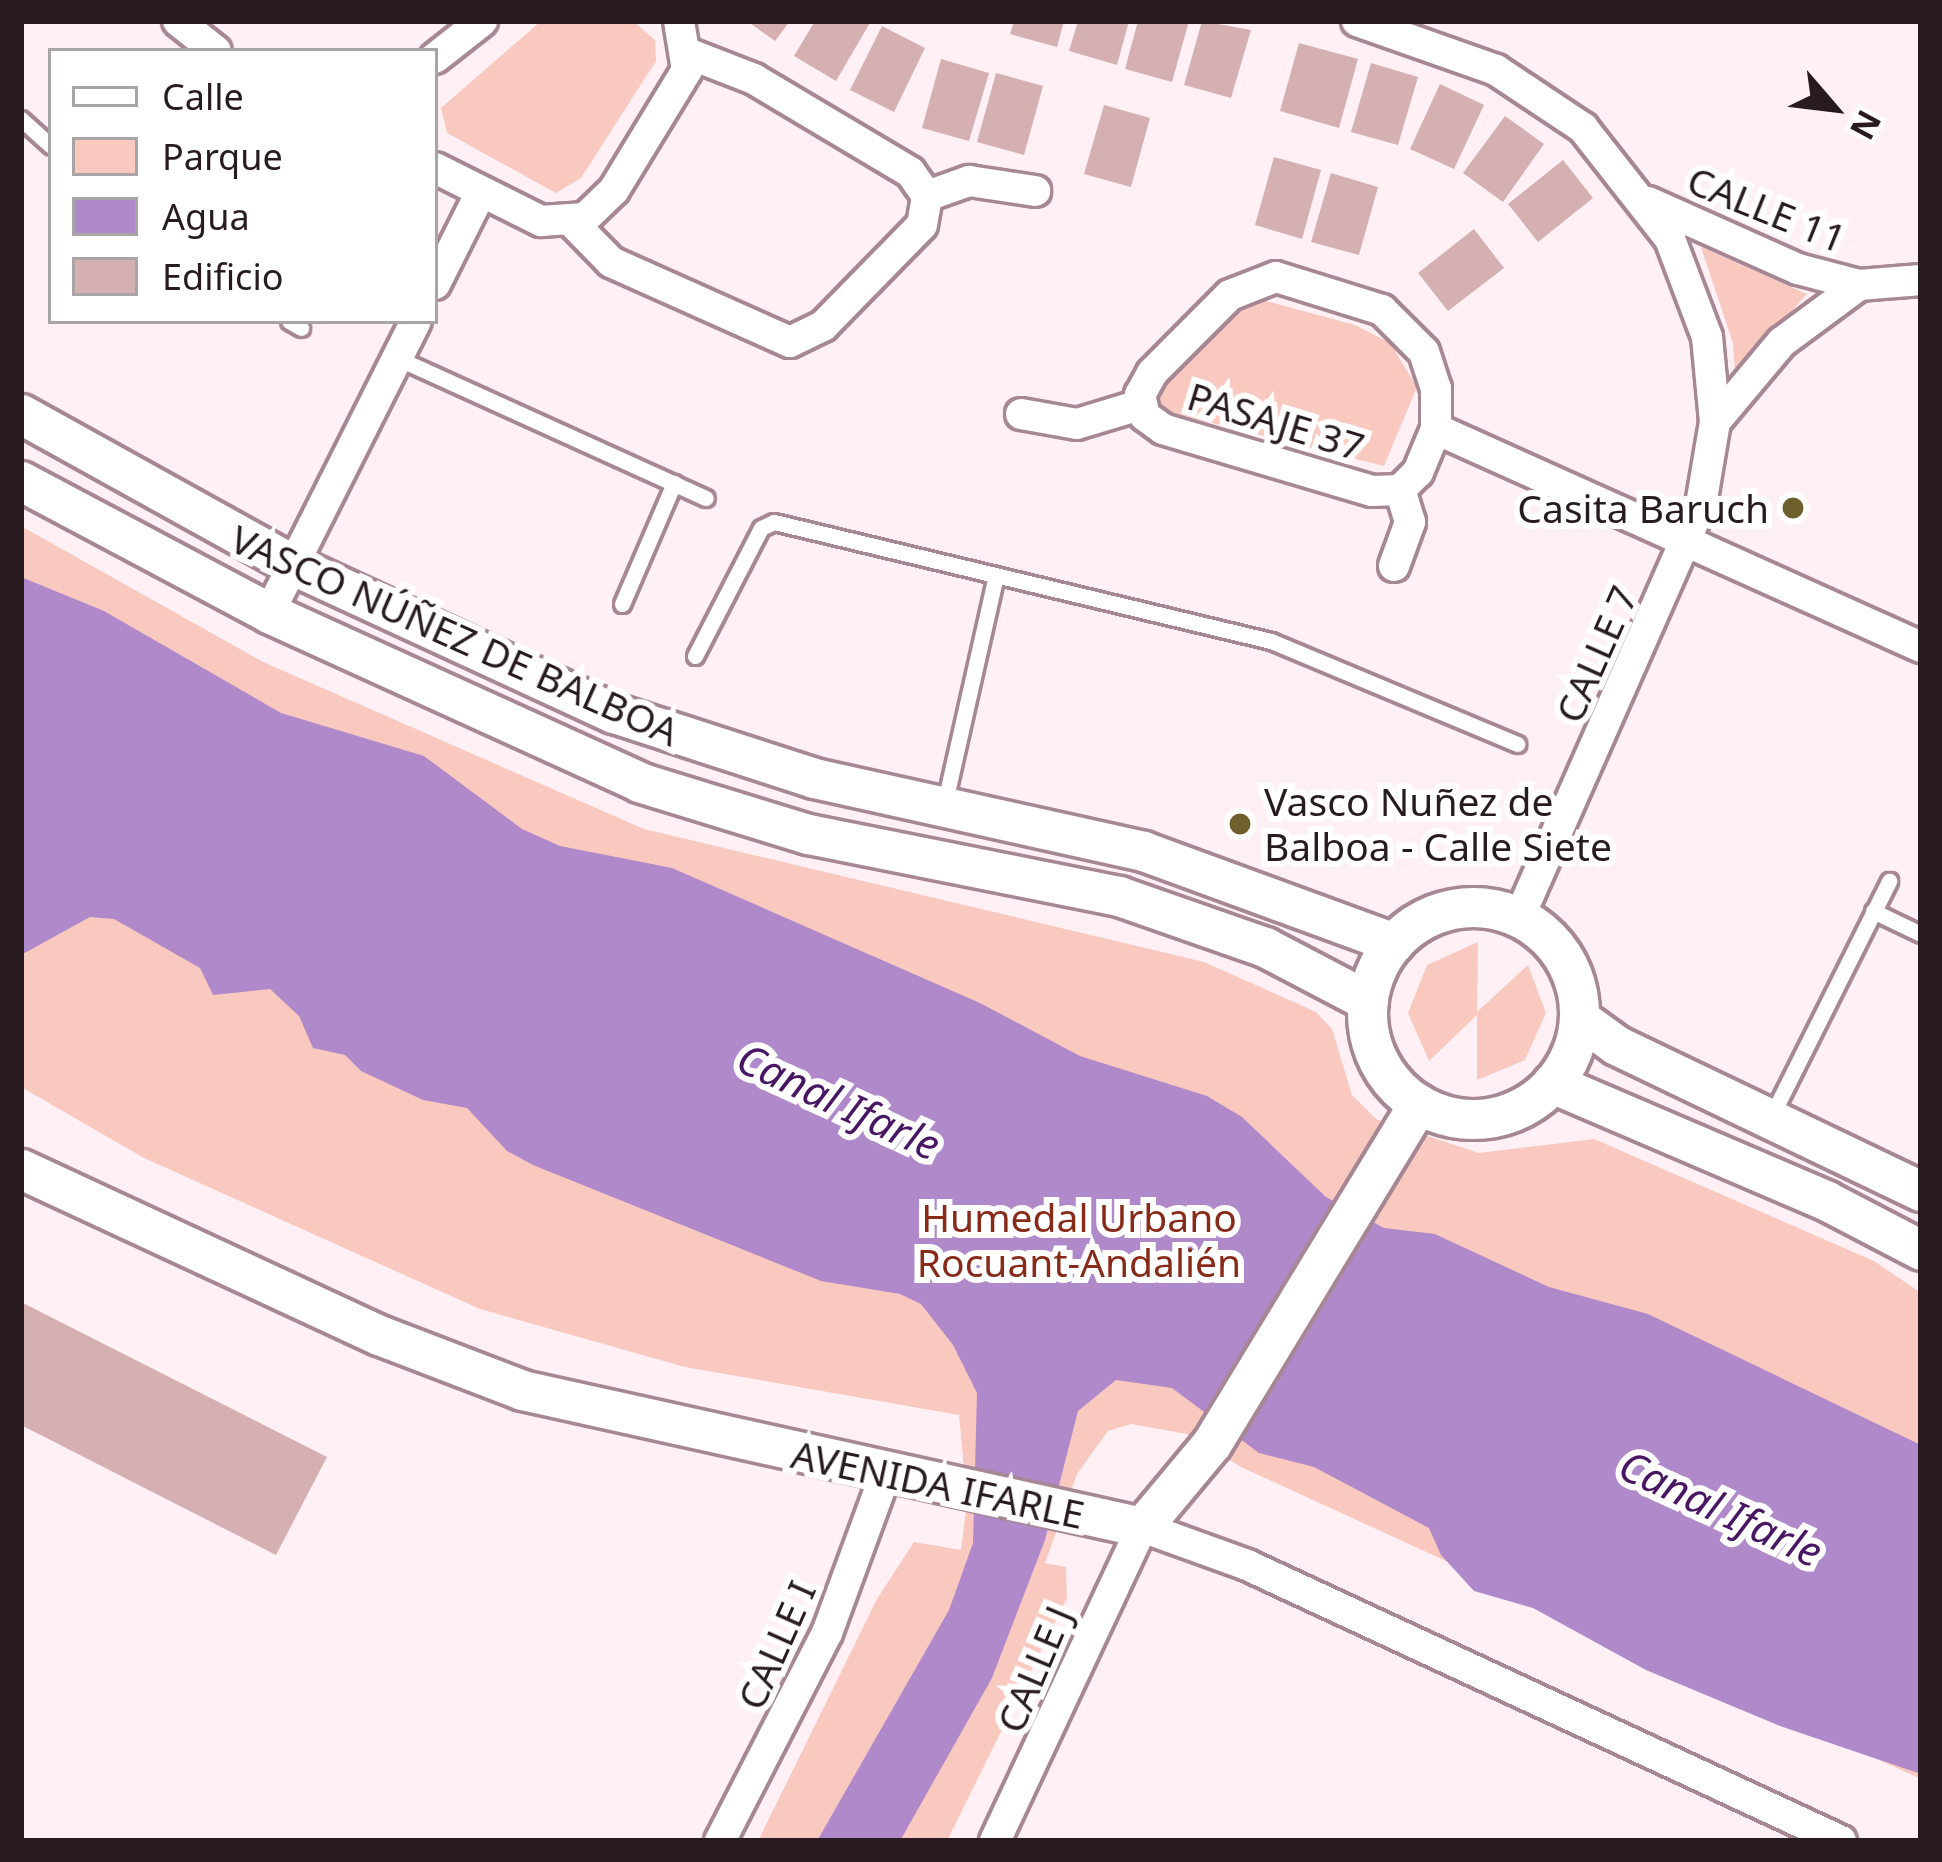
<!DOCTYPE html>
<html>
<head>
<meta charset="utf-8">
<style>
	body { margin:0 }
	#map { position:relative; width:1942px; height:1862px; overflow:hidden; background:#fff0f6; font-family:"Noto Sans",sans-serif }
	div>[style] { position:absolute }
	.green>* { inset:0; background:#f9c9bf }
	.water>* { inset:0; background:#af89ca }
	.building>* { inset:0; background:#d4b0b3 }
	.roads { filter:drop-shadow(3px 0 #a78794) drop-shadow(-3px 0 #a78794) drop-shadow(0 3px #a78794) drop-shadow(0 -3px #a78794) }
	.service>* { height:15px; margin:-7.5px; padding:0 7.5px; transform-origin:7.5px; border-radius:7.5px; background:#fff }
	.minor>* { height:30px; margin:-15px; padding:0 15px; transform-origin:15px; border-radius:15px; background:#fff }
	.tertiary>* { height:39px; margin:-19.5px; padding:0 19.5px; transform-origin:19.5px; border-radius:19.5px; background:#fff }
	.tertiary>.ring { margin:-19.5px; padding:0; box-sizing:content-box; background:none; border:39px solid #fff; border-radius:50% }
	.dots>* { width:33px; height:33px; translate:-50% -50%; box-sizing:border-box; border:6px solid #fff; border-radius:50% }
	span { translate:-50% -50%; white-space:nowrap; text-align:center; line-height:1.15; -webkit-text-stroke:12px #fff; paint-order:stroke }
	.street-label { font-size:39px; color:#271b20 }
	.poi-label { font-size:39px; color:#271b20 }
	.right { translate:-100% -50%; text-align:right }
	.left { translate:0 -50%; text-align:left }
	.park-label { font-size:39px; color:#882a18 }
	.water-label { font-size:42px; color:#491664; font-style:italic }
	.frame { position:absolute; inset:0; border:24px solid #271b20; pointer-events:none }
	.legend { position:absolute; left:48px; top:48px; width:390px; height:276px; box-sizing:border-box; background:#fff; border:3px solid #a9a4a6; margin:0; padding:15px 21px; list-style:none; font-size:36px; color:#271b20 }
	.legend li { display:flex; align-items:center; gap:24px; height:60px }
	.legend b { width:60px; border:3px solid #a9a4a6 }
	.north { position:absolute; left:1774px; top:48px; width:120px; height:120px; -webkit-text-stroke:9px #fff; paint-order:stroke; rotate:118deg; font-size:33px; font-weight:700; line-height:48px; text-align:center; color:#271b20 }
	.north::after { content:''; display:block; margin:auto; width:42px; height:54px; background:#271b20; clip-path:polygon(50% 0,100% 100%,50% 72%,0 100%) }
</style>
</head>
<body>
<div id="map">
	<div class="green">
		<i style="clip-path:polygon(541px 21px,633px 21px,655px 40px,656px 61px,581px 178px,556px 193px,447px 133px,441px 108px)"></i>
		<i style="clip-path:polygon(1701px 247px,1807px 294px,1735px 374px,1733px 343px)"></i>
		<i style="clip-path:polygon(1251px 297px,1355px 325px,1390px 343px,1417px 387px,1384px 466px,1164px 411px,1155px 393px)"></i>
		<i style="clip-path:polygon(21px 526px,263px 662px,644px 829px,1204px 962px,1316px 1012px,1332px 1029px,1352px 1095px,1376px 1119px,1479px 1153px,1594px 1139px,1874px 1261px,1921px 1293px,1921px 1779px,1241px 1467px,1187px 1434px,1131px 1424px,1108px 1431px,1077px 1474px,1045px 1563px,1066px 1567px,1067px 1598px,947px 1841px,758px 1841px,877px 1599px,914px 1542px,961px 1550px,967px 1501px,959px 1415px,685px 1367px,480px 1309px,144px 1158px,21px 1087px)"></i>
		<i style="clip-path:polygon(1478px 942px,1477px 1012px,1528px 965px,1546px 1013px,1525px 1060px,1477px 1080px,1477px 1015px,1429px 1061px,1408px 1013px,1427px 965px)"></i>
	</div>
	<div class="water">
		<i style="clip-path:polygon(21px 577px,104px 611px,281px 713px,424px 756px,522px 829px,560px 846px,672px 868px,980px 1003px,1080px 1056px,1207px 1096px,1242px 1117px,1326px 1197px,1384px 1228px,1435px 1234px,1549px 1287px,1648px 1314px,1921px 1445px,1921px 1774px,1780px 1726px,1646px 1670px,1533px 1608px,1474px 1591px,1441px 1555px,1429px 1528px,1314px 1467px,1259px 1453px,1172px 1388px,1116px 1380px,1078px 1411px,1045px 1540px,992px 1678px,900px 1841px,817px 1841px,949px 1610px,973px 1543px,977px 1393px,953px 1345px,921px 1304px,900px 1294px,821px 1281px,533px 1165px,507px 1151px,467px 1108px,423px 1100px,361px 1071px,345px 1055px,313px 1048px,299px 1016px,270px 989px,213px 995px,200px 968px,114px 919px,90px 917px,21px 955px)"></i>
	</div>
	<div class="building">
		<i style="clip-path:polygon(747px 21px,790px 21px,775px 41px)"></i>
		<i style="clip-path:polygon(815px 21px,871px 21px,836px 81px,794px 56px)"></i>
		<i style="clip-path:polygon(1014px 21px,1064px 21px,1057px 47px,1010px 34px)"></i>
		<i style="clip-path:polygon(1078px 21px,1129px 21px,1117px 65px,1069px 51px)"></i>
		<i style="clip-path:polygon(1138px 21px,1189px 21px,1172px 82px,1125px 69px)"></i>
		<i style="clip-path:polygon(1202px 21px,1251px 30px,1231px 98px,1184px 85px)"></i>
		<i style="clip-path:polygon(882px 26px,925px 48px,894px 112px,850px 90px)"></i>
		<i style="clip-path:polygon(1299px 43px,1358px 59px,1339px 128px,1280px 111px)"></i>
		<i style="clip-path:polygon(941px 59px,989px 73px,969px 141px,922px 128px)"></i>
		<i style="clip-path:polygon(1371px 63px,1418px 77px,1398px 145px,1351px 132px)"></i>
		<i style="clip-path:polygon(996px 73px,1043px 86px,1024px 155px,977px 142px)"></i>
		<i style="clip-path:polygon(1440px 84px,1484px 105px,1454px 169px,1410px 149px)"></i>
		<i style="clip-path:polygon(1104px 105px,1150px 118px,1131px 187px,1084px 174px)"></i>
		<i style="clip-path:polygon(1505px 116px,1544px 144px,1503px 202px,1463px 173px)"></i>
		<i style="clip-path:polygon(1274px 157px,1321px 170px,1302px 239px,1255px 225px)"></i>
		<i style="clip-path:polygon(1563px 160px,1593px 198px,1538px 242px,1508px 204px)"></i>
		<i style="clip-path:polygon(1331px 173px,1378px 187px,1359px 255px,1311px 242px)"></i>
		<i style="clip-path:polygon(1474px 229px,1504px 268px,1448px 311px,1418px 273px)"></i>
		<i style="clip-path:polygon(21px 1302px,327px 1457px,276px 1555px,21px 1425px)"></i>
	</div>
	<div class="roads">
		<div class="service">
			<i style="left:21px;top:119px;width:40px;rotate:42deg"></i>
			<i style="left:289px;top:321px;width:14px;rotate:30deg"></i>
			<i style="left:397px;top:358px;width:339px;rotate:24.4deg"></i>
			<i style="left:622px;top:604px;width:132px;rotate:-66.7deg"></i>
			<i style="left:695px;top:656px;width:144px;rotate:-62.7deg"></i>
			<i style="left:761px;top:528px;width:14px;rotate:-25deg"></i>
			<i style="left:774px;top:522px;width:511px;rotate:13.47deg"></i>
			<i style="left:1271px;top:641px;width:267px;rotate:22.7deg"></i>
			<i style="left:944px;top:806px;width:236px;rotate:-77.3deg"></i>
			<i style="left:1873px;top:911px;width:53px;rotate:25.6deg"></i>
			<i style="left:1772px;top:1115px;width:262px;rotate:-63.4deg"></i>
		</div>
		<div class="minor">
			<i style="left:178px;top:21px;width:48px;rotate:38.3deg"></i>
			<i style="left:1357px;top:21px;width:147px;rotate:19.4deg"></i>
			<i style="left:1496px;top:70px;width:105px;rotate:33.7deg"></i>
			<i style="left:1583px;top:128px;width:141px;rotate:51.9deg"></i>
			<i style="left:1670px;top:239px;width:105px;rotate:69.3deg"></i>
			<i style="left:1707px;top:337px;width:85px;rotate:84.6deg"></i>
			<i style="left:1715px;top:422px;width:84px;rotate:99.6deg"></i>
			<i style="left:1701px;top:505px;width:450px;rotate:113.8deg"></i>
			<i style="left:435px;top:58px;width:60px;rotate:-38.2deg"></i>
			<i style="left:435px;top:168px;width:119px;rotate:26.6deg"></i>
			<i style="left:541px;top:221px;width:44px;rotate:-3.9deg"></i>
			<i style="left:585px;top:218px;width:40px;rotate:-44deg"></i>
			<i style="left:614px;top:190px;width:140px;rotate:-58.7deg"></i>
			<i style="left:687px;top:70px;width:50px;rotate:-99.3deg"></i>
			<i style="left:927px;top:196px;width:45px;rotate:-19.7deg"></i>
			<i style="left:969px;top:181px;width:67px;rotate:8.6deg"></i>
			<i style="left:1648px;top:202px;width:164px;rotate:24.1deg"></i>
			<i style="left:1798px;top:269px;width:63px;rotate:14.7deg"></i>
			<i style="left:1859px;top:285px;width:62px;rotate:-4.6deg"></i>
			<i style="left:572px;top:222px;width:56px;rotate:45.7deg"></i>
			<i style="left:611px;top:262px;width:196px;rotate:24.1deg"></i>
			<i style="left:790px;top:342px;width:37px;rotate:-26deg"></i>
			<i style="left:823px;top:326px;width:141px;rotate:-45.6deg"></i>
			<i style="left:922px;top:225px;width:29px;rotate:-80deg"></i>
			<i style="left:927px;top:196px;width:29px;rotate:-125deg"></i>
			<i style="left:910px;top:172px;width:182px;rotate:-149.2deg"></i>
			<i style="left:754px;top:79px;width:69px;rotate:-158.7deg"></i>
			<i style="left:1276px;top:277px;width:111px;rotate:17.3deg"></i>
			<i style="left:1382px;top:310px;width:59px;rotate:45deg"></i>
			<i style="left:1424px;top:352px;width:38px;rotate:72deg"></i>
			<i style="left:1436px;top:388px;width:41px;rotate:90deg"></i>
			<i style="left:1436px;top:429px;width:47px;rotate:112.7deg"></i>
			<i style="left:1418px;top:472px;width:25px;rotate:135deg"></i>
			<i style="left:1400px;top:490px;width:28px;rotate:178deg"></i>
			<i style="left:1372px;top:491px;width:218px;rotate:-163.5deg"></i>
			<i style="left:1163px;top:429px;width:22px;rotate:-144deg"></i>
			<i style="left:1145px;top:416px;width:22px;rotate:-103deg"></i>
			<i style="left:1140px;top:395px;width:25px;rotate:-61deg"></i>
			<i style="left:1152px;top:373px;width:110px;rotate:-45deg"></i>
			<i style="left:1230px;top:295px;width:49px;rotate:-21.4deg"></i>
			<i style="left:435px;top:284px;width:103px;rotate:-63.4deg"></i>
			<i style="left:1021px;top:414px;width:57px;rotate:10.1deg"></i>
			<i style="left:1077px;top:424px;width:66px;rotate:-16.8deg"></i>
			<i style="left:1715px;top:422px;width:104px;rotate:-50.1deg"></i>
			<i style="left:1782px;top:342px;width:96px;rotate:-36.5deg"></i>
			<i style="left:1436px;top:429px;width:532px;rotate:24.2deg"></i>
			<i style="left:1394px;top:566px;width:47px;rotate:-70deg"></i>
			<i style="left:1410px;top:522px;width:34px;rotate:-107deg"></i>
			<i style="left:269px;top:613px;width:327px;rotate:-63.3deg"></i>
			<i style="left:720px;top:1841px;width:234px;rotate:-62.8deg"></i>
			<i style="left:827px;top:1633px;width:171px;rotate:-69.8deg"></i>
			<i style="left:995px;top:1841px;width:347px;rotate:-64.9deg"></i>
			<i style="left:1142px;top:1527px;width:112px;rotate:19.9deg"></i>
			<i style="left:1247px;top:1565px;width:655px;rotate:24.92deg"></i>
		</div>
		<div class="tertiary">
			<i style="left:21px;top:414px;width:311px;rotate:29deg"></i>
			<i style="left:293px;top:565px;width:353px;rotate:24.8deg"></i>
			<i style="left:614px;top:713px;width:210px;rotate:18deg"></i>
			<i style="left:814px;top:778px;width:337px;rotate:12.5deg"></i>
			<i style="left:1143px;top:851px;width:267px;rotate:20.1deg"></i>
			<i style="left:21px;top:481px;width:281px;rotate:28deg"></i>
			<i style="left:269px;top:613px;width:407px;rotate:24.5deg"></i>
			<i style="left:639px;top:782px;width:177px;rotate:17.1deg"></i>
			<i style="left:808px;top:834px;width:317px;rotate:11.3deg"></i>
			<i style="left:1119px;top:896px;width:155px;rotate:19.3deg"></i>
			<i style="left:1265px;top:947px;width:116px;rotate:27.7deg"></i>
			<i class="ring" style="left:1367px;top:907px;width:173px;height:173px"></i>
			<i style="left:1579px;top:1018px;width:46px;rotate:36.1deg"></i>
			<i style="left:1616px;top:1045px;width:338px;rotate:25.6deg"></i>
			<i style="left:1552px;top:1083px;width:299px;rotate:23.2deg"></i>
			<i style="left:1827px;top:1201px;width:106px;rotate:27.5deg"></i>
			<i style="left:21px;top:1169px;width:395px;rotate:24.9deg"></i>
			<i style="left:379px;top:1335px;width:153px;rotate:21deg"></i>
			<i style="left:522px;top:1390px;width:635px;rotate:12.46deg"></i>
			<i style="left:1142px;top:1527px;width:109px;rotate:-50.2deg"></i>
			<i style="left:1212px;top:1443px;width:397px;rotate:-58.7deg"></i>
		</div>
	</div>
	<div class="dots">
		<i style="left:1793px;top:508px;background:#6e602d"></i>
		<i style="left:1240px;top:824px;background:#6e602d"></i>
	</div>
	<div class="street-label">
		<span style="left:1767px;top:209px;rotate:22deg">CALLE 11</span>
		<span style="left:1276px;top:421px;rotate:17deg">PASAJE 37</span>
		<span style="left:455px;top:635px;rotate:24deg">VASCO NÚÑEZ DE BALBOA</span>
		<span style="left:1596px;top:654px;rotate:-66deg">CALLE 7</span>
		<span style="left:938px;top:1484px;rotate:12deg">AVENIDA IFARLE</span>
		<span style="left:776px;top:1645px;rotate:-66deg">CALLE I</span>
		<span style="left:1034px;top:1669px;rotate:-67deg">CALLE J</span>
	</div>
	<div class="poi-label">
		<span class="right" style="left:1769px;top:508px">Casita Baruch</span>
		<span class="left" style="left:1264px;top:824px">Vasco Nuñez de<br>Balboa - Calle Siete</span>
	</div>
	<div class="park-label">
		<span style="left:1079px;top:1240px">Humedal Urbano<br>Rocuant-Andalién</span>
	</div>
	<div class="water-label">
		<span style="left:839px;top:1101px;rotate:25deg">Canal Ifarle</span>
		<span style="left:1721px;top:1508px;rotate:25deg">Canal Ifarle</span>
	</div>
	<div class="frame"></div>
	<ul class="legend">
	<li><b style="height:15px;background:#fff"></b>Calle</li>
	<li><b style="height:33px;background:#f9c9bf"></b>Parque</li>
	<li><b style="height:33px;background:#af89ca"></b>Agua</li>
	<li><b style="height:33px;background:#d4b0b3"></b>Edificio</li>
	</ul>
	<div class="north">N</div>
</div>
</body>
</html>
